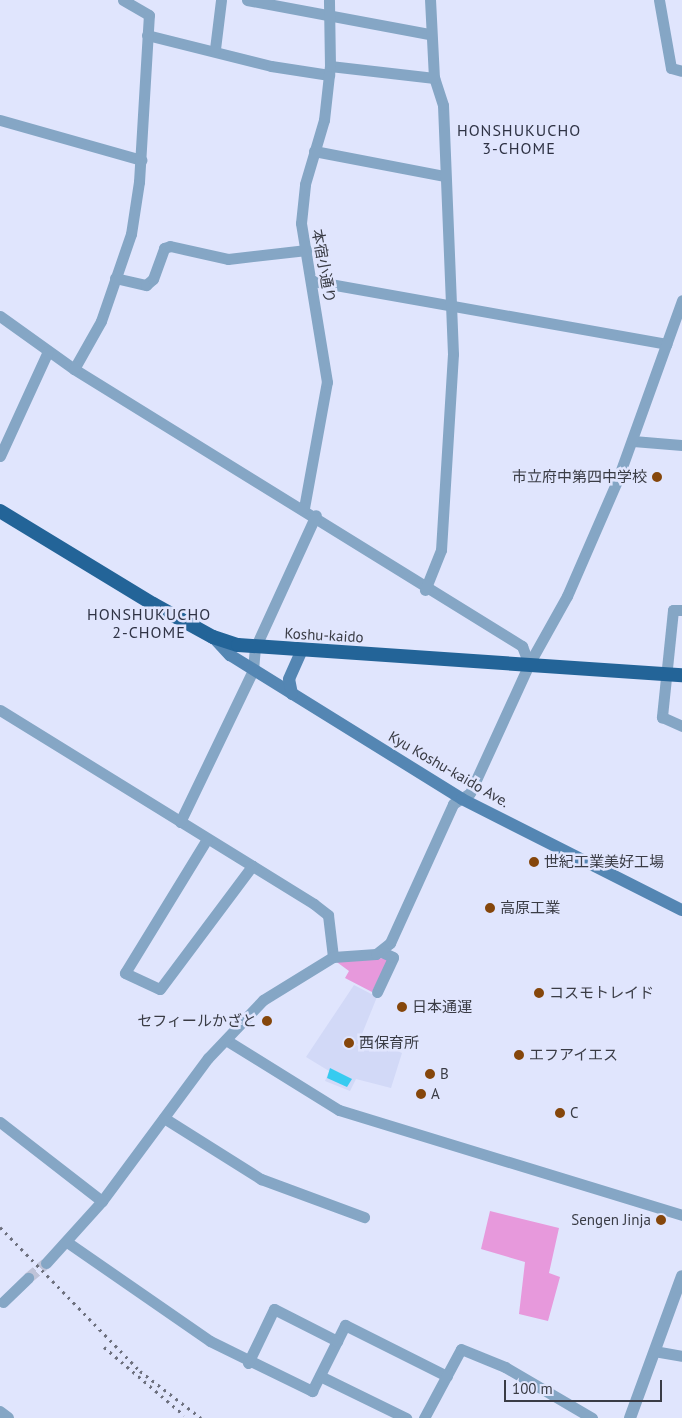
<!DOCTYPE html>
<html>
<head>
<meta charset="utf-8">
<style>
	body { margin:0 }
	#map { position:relative; width:682px; height:1418px; overflow:hidden; background:#e0e5fd; font-family:"PT Sans","Noto Sans JP",sans-serif }
	div>[style] { position:absolute }
	.built>* { inset:0; background:#d2d9f7 }
	.green>* { inset:0; background:#e799dc }
	.water>* { inset:0; background:#36cbf0 }
	.minor-tunnel>* { height:11px; margin-top:-5.5px; transform-origin:0; background:repeating-linear-gradient(90deg,#bfc3d8 0 11px,transparent 0 16.5px) }
	.minor>* { height:11px; margin:-5.5px; padding:0 5.5px; transform-origin:5.5px; border-radius:5.5px; background:#85a6c5 }
	.tertiary>* { height:12px; margin:-6px; padding:0 6px; transform-origin:6px; border-radius:6px; background:#85a6c5 }
	.secondary>* { height:12px; margin:-6px; padding:0 6px; transform-origin:6px; border-radius:6px; background:#5486b3 }
	.trunk>* { height:14px; margin:-7px; padding:0 7px; transform-origin:7px; border-radius:7px; background:#236498 }
	.rail>* { height:3px; margin-top:-1.5px; transform-origin:0; background:repeating-linear-gradient(90deg,#6d707e 0 2.5px,transparent 0 7.5px) }
	.dots>* { width:14px; height:14px; translate:-50% -50%; box-sizing:border-box; border:2px solid #e0e5fd; border-radius:50% }
	span { translate:-50% -50%; white-space:nowrap; text-align:center; line-height:1.15; -webkit-text-stroke:5px #e0e5fd; paint-order:stroke }
	.street-label { font-size:15px; color:#3a3c45 }
	.poi-label { font-size:15px; color:#3a3c45 }
	.right { translate:-100% -50%; text-align:right }
	.left { translate:0 -50%; text-align:left }
	.neighbourhood-label { font-size:16px; color:#2f3345; letter-spacing:1px }
	.scale { position:absolute; left:504px; top:1380px; width:158px; height:22px; box-sizing:border-box; border:2px solid #3a3c45; border-top:0; padding-left:6px; font-size:15px; line-height:18px; white-space:nowrap; color:#3a3c45; -webkit-text-stroke:4px #e0e5fd; paint-order:stroke }
</style>
</head>
<body>
<div id="map">
	<div class="built">
		<i style="clip-path:polygon(354px 985px,377px 997px,362px 1034px,402px 1053px,391px 1088px,356px 1079px,350px 1091px,325px 1081px,329px 1071px,306px 1057px)"></i>
	</div>
	<div class="green">
		<i style="clip-path:polygon(389px 958px,372px 992px,345px 978px,349px 971px,334px 960px)"></i>
		<i style="clip-path:polygon(490px 1211px,559px 1228px,549px 1273px,560px 1277px,548px 1321px,519px 1314px,525px 1262px,481px 1249px)"></i>
	</div>
	<div class="water">
		<i style="clip-path:polygon(330px 1068px,352px 1079px,347px 1087px,327px 1078px)"></i>
	</div>
	<div class="minor-tunnel">
		<i style="left:28px;top:1278px;width:23px;rotate:-40deg"></i>
	</div>
	<div class="minor">
		<i style="left:247px;top:0;width:185px;rotate:10.6deg"></i>
		<i style="left:659px;top:0;width:69px;rotate:80deg"></i>
		<i style="left:671px;top:68px;width:11px;rotate:15deg"></i>
		<i style="left:147px;top:35px;width:128px;rotate:14deg"></i>
		<i style="left:271px;top:66px;width:59px;rotate:8.8deg"></i>
		<i style="left:215px;top:49px;width:49px;rotate:-83deg"></i>
		<i style="left:330px;top:66px;width:105px;rotate:6.6deg"></i>
		<i style="left:0;top:120px;width:147px;rotate:15.8deg"></i>
		<i style="left:314px;top:151px;width:132px;rotate:10.9deg"></i>
		<i style="left:115px;top:278px;width:32px;rotate:13deg"></i>
		<i style="left:146px;top:285px;width:9px;rotate:-41deg"></i>
		<i style="left:153px;top:279px;width:33px;rotate:-70deg"></i>
		<i style="left:164px;top:248px;width:6px;rotate:-18deg"></i>
		<i style="left:170px;top:246px;width:59px;rotate:12.6deg"></i>
		<i style="left:228px;top:259px;width:79px;rotate:-6.6deg"></i>
		<i style="left:313px;top:281px;width:359px;rotate:10.1deg"></i>
		<i style="left:0;top:316px;width:91px;rotate:35.6deg"></i>
		<i style="left:74px;top:369px;width:527px;rotate:31.73deg"></i>
		<i style="left:522px;top:646px;width:19px;rotate:69deg"></i>
		<i style="left:74px;top:369px;width:55px;rotate:-60.6deg"></i>
		<i style="left:101px;top:321px;width:92px;rotate:-71deg"></i>
		<i style="left:131px;top:234px;width:53px;rotate:-81.3deg"></i>
		<i style="left:139px;top:182px;width:167px;rotate:-86.6deg"></i>
		<i style="left:149px;top:15px;width:30px;rotate:-150deg"></i>
		<i style="left:633px;top:441px;width:49px;rotate:4.7deg"></i>
		<i style="left:0;top:456px;width:115px;rotate:-65.4deg"></i>
		<i style="left:304px;top:508px;width:128px;rotate:-79.7deg"></i>
		<i style="left:327px;top:382px;width:161px;rotate:-99.3deg"></i>
		<i style="left:301px;top:223px;width:39px;rotate:-84deg"></i>
		<i style="left:305px;top:184px;width:67px;rotate:-73.5deg"></i>
		<i style="left:324px;top:120px;width:54px;rotate:-83.7deg"></i>
		<i style="left:330px;top:66px;width:66px;rotate:-90.9deg"></i>
		<i style="left:425px;top:590px;width:43px;rotate:-68.2deg"></i>
		<i style="left:441px;top:550px;width:196px;rotate:-86.5deg"></i>
		<i style="left:453px;top:354px;width:249px;rotate:-92.3deg"></i>
		<i style="left:443px;top:105px;width:28px;rotate:-108deg"></i>
		<i style="left:434px;top:78px;width:78px;rotate:-92.9deg"></i>
		<i style="left:682px;top:610px;width:9px;rotate:180deg"></i>
		<i style="left:673px;top:610px;width:108px;rotate:95.9deg"></i>
		<i style="left:662px;top:717px;width:22px;rotate:24deg"></i>
		<i style="left:0;top:710px;width:369px;rotate:31.7deg"></i>
		<i style="left:314px;top:904px;width:18px;rotate:38deg"></i>
		<i style="left:328px;top:915px;width:42px;rotate:83.2deg"></i>
		<i style="left:180px;top:822px;width:169px;rotate:-64.3deg"></i>
		<i style="left:253px;top:670px;width:22px;rotate:-85deg"></i>
		<i style="left:255px;top:648px;width:146px;rotate:-65.4deg"></i>
		<i style="left:207px;top:839px;width:157px;rotate:121.5deg"></i>
		<i style="left:125px;top:973px;width:38px;rotate:25deg"></i>
		<i style="left:160px;top:989px;width:154px;rotate:-53.2deg"></i>
		<i style="left:377px;top:992px;width:38px;rotate:-65deg"></i>
		<i style="left:393px;top:957px;width:12px;rotate:-156deg"></i>
		<i style="left:226px;top:1040px;width:133px;rotate:31.8deg"></i>
		<i style="left:339px;top:1110px;width:359px;rotate:17deg"></i>
		<i style="left:164px;top:1118px;width:115px;rotate:32.2deg"></i>
		<i style="left:261px;top:1179px;width:110px;rotate:20.3deg"></i>
		<i style="left:0;top:1122px;width:129px;rotate:37.8deg"></i>
		<i style="left:67px;top:1242px;width:174px;rotate:34.7deg"></i>
		<i style="left:210px;top:1341px;width:114px;rotate:26.1deg"></i>
		<i style="left:312px;top:1391px;width:74px;rotate:-63.4deg"></i>
		<i style="left:345px;top:1325px;width:114px;rotate:26.6deg"></i>
		<i style="left:46px;top:1263px;width:84px;rotate:-47.9deg"></i>
		<i style="left:102px;top:1201px;width:178px;rotate:-53.5deg"></i>
		<i style="left:208px;top:1058px;width:80px;rotate:-46.5deg"></i>
		<i style="left:263px;top:1000px;width:82px;rotate:-31.6deg"></i>
		<i style="left:333px;top:957px;width:43px;rotate:-4deg"></i>
		<i style="left:376px;top:954px;width:18px;rotate:-38deg"></i>
		<i style="left:390px;top:943px;width:153px;rotate:-65.6deg"></i>
		<i style="left:453px;top:804px;width:20px;rotate:-33deg"></i>
		<i style="left:470px;top:793px;width:142px;rotate:-65.4deg"></i>
		<i style="left:529px;top:664px;width:78px;rotate:-60.8deg"></i>
		<i style="left:567px;top:596px;width:125px;rotate:-66.5deg"></i>
		<i style="left:617px;top:481px;width:192px;rotate:-70.2deg"></i>
		<i style="left:3px;top:1302px;width:35px;rotate:-44deg"></i>
		<i style="left:654px;top:1351px;width:28px;rotate:10deg"></i>
		<i style="left:248px;top:1363px;width:60px;rotate:-64.3deg"></i>
		<i style="left:274px;top:1309px;width:71px;rotate:26.9deg"></i>
		<i style="left:320px;top:1376px;width:96px;rotate:26deg"></i>
		<i style="left:424px;top:1418px;width:78px;rotate:-61.8deg"></i>
		<i style="left:461px;top:1349px;width:48px;rotate:22.2deg"></i>
		<i style="left:505px;top:1367px;width:101px;rotate:30.4deg"></i>
	</div>
	<div class="tertiary">
		<i style="left:0;top:1412px;width:10px;rotate:37deg"></i>
		<i style="left:630px;top:1418px;width:151px;rotate:-69.9deg"></i>
	</div>
	<div class="secondary">
		<i style="left:213px;top:637px;width:25px;rotate:47deg"></i>
		<i style="left:230px;top:655px;width:273px;rotate:31.8deg"></i>
		<i style="left:462px;top:799px;width:246px;rotate:26.8deg"></i>
		<i style="left:292px;top:694px;width:15px;rotate:-101deg"></i>
		<i style="left:289px;top:679px;width:32px;rotate:-66deg"></i>
	</div>
	<div class="trunk">
		<i style="left:0;top:511px;width:179px;rotate:31.3deg"></i>
		<i style="left:153px;top:604px;width:68px;rotate:28.8deg"></i>
		<i style="left:213px;top:637px;width:26px;rotate:18deg"></i>
		<i style="left:238px;top:645px;width:445px;rotate:3.9deg"></i>
	</div>
	<div class="rail">
		<i style="left:0;top:1227px;width:201px;rotate:45.8deg"></i>
		<i style="left:140px;top:1371px;width:77px;rotate:37.6deg"></i>
		<i style="left:104px;top:1347px;width:105px;rotate:40.4deg"></i>
	</div>
	<div class="dots">
		<i style="left:657px;top:477px;background:#85460b"></i>
		<i style="left:534px;top:862px;background:#85460b"></i>
		<i style="left:490px;top:908px;background:#85460b"></i>
		<i style="left:539px;top:993px;background:#85460b"></i>
		<i style="left:402px;top:1007px;background:#85460b"></i>
		<i style="left:267px;top:1021px;background:#85460b"></i>
		<i style="left:349px;top:1043px;background:#85460b"></i>
		<i style="left:519px;top:1055px;background:#85460b"></i>
		<i style="left:430px;top:1074px;background:#85460b"></i>
		<i style="left:421px;top:1094px;background:#85460b"></i>
		<i style="left:560px;top:1113px;background:#85460b"></i>
		<i style="left:661px;top:1220px;background:#85460b"></i>
	</div>
	<div class="street-label">
		<span style="left:324px;top:266px;rotate:80deg">本宿小通り</span>
		<span style="left:324px;top:635px;rotate:3deg">Koshu-kaido</span>
		<span style="left:449px;top:769px;rotate:30deg">Kyu Koshu-kaido Ave.</span>
	</div>
	<div class="poi-label">
		<span class="right" style="left:647px;top:477px">市立府中第四中学校</span>
		<span class="left" style="left:544px;top:862px">世紀工業美好工場</span>
		<span class="left" style="left:500px;top:908px">高原工業</span>
		<span class="left" style="left:549px;top:993px">コスモトレイド</span>
		<span class="left" style="left:412px;top:1007px">日本通運</span>
		<span class="right" style="left:257px;top:1021px">セフィールかざと</span>
		<span class="left" style="left:359px;top:1043px">西保育所</span>
		<span class="left" style="left:529px;top:1055px">エフアイエス</span>
		<span class="left" style="left:440px;top:1074px">B</span>
		<span class="left" style="left:431px;top:1094px">A</span>
		<span class="left" style="left:570px;top:1113px">C</span>
		<span class="right" style="left:651px;top:1220px">Sengen Jinja</span>
	</div>
	<div class="neighbourhood-label">
		<span style="left:519px;top:139px">HONSHUKUCHO<br>3-CHOME</span>
		<span style="left:149px;top:623px">HONSHUKUCHO<br>2-CHOME</span>
	</div>
	<div class="scale">100 m</div>
</div>
</body>
</html>
